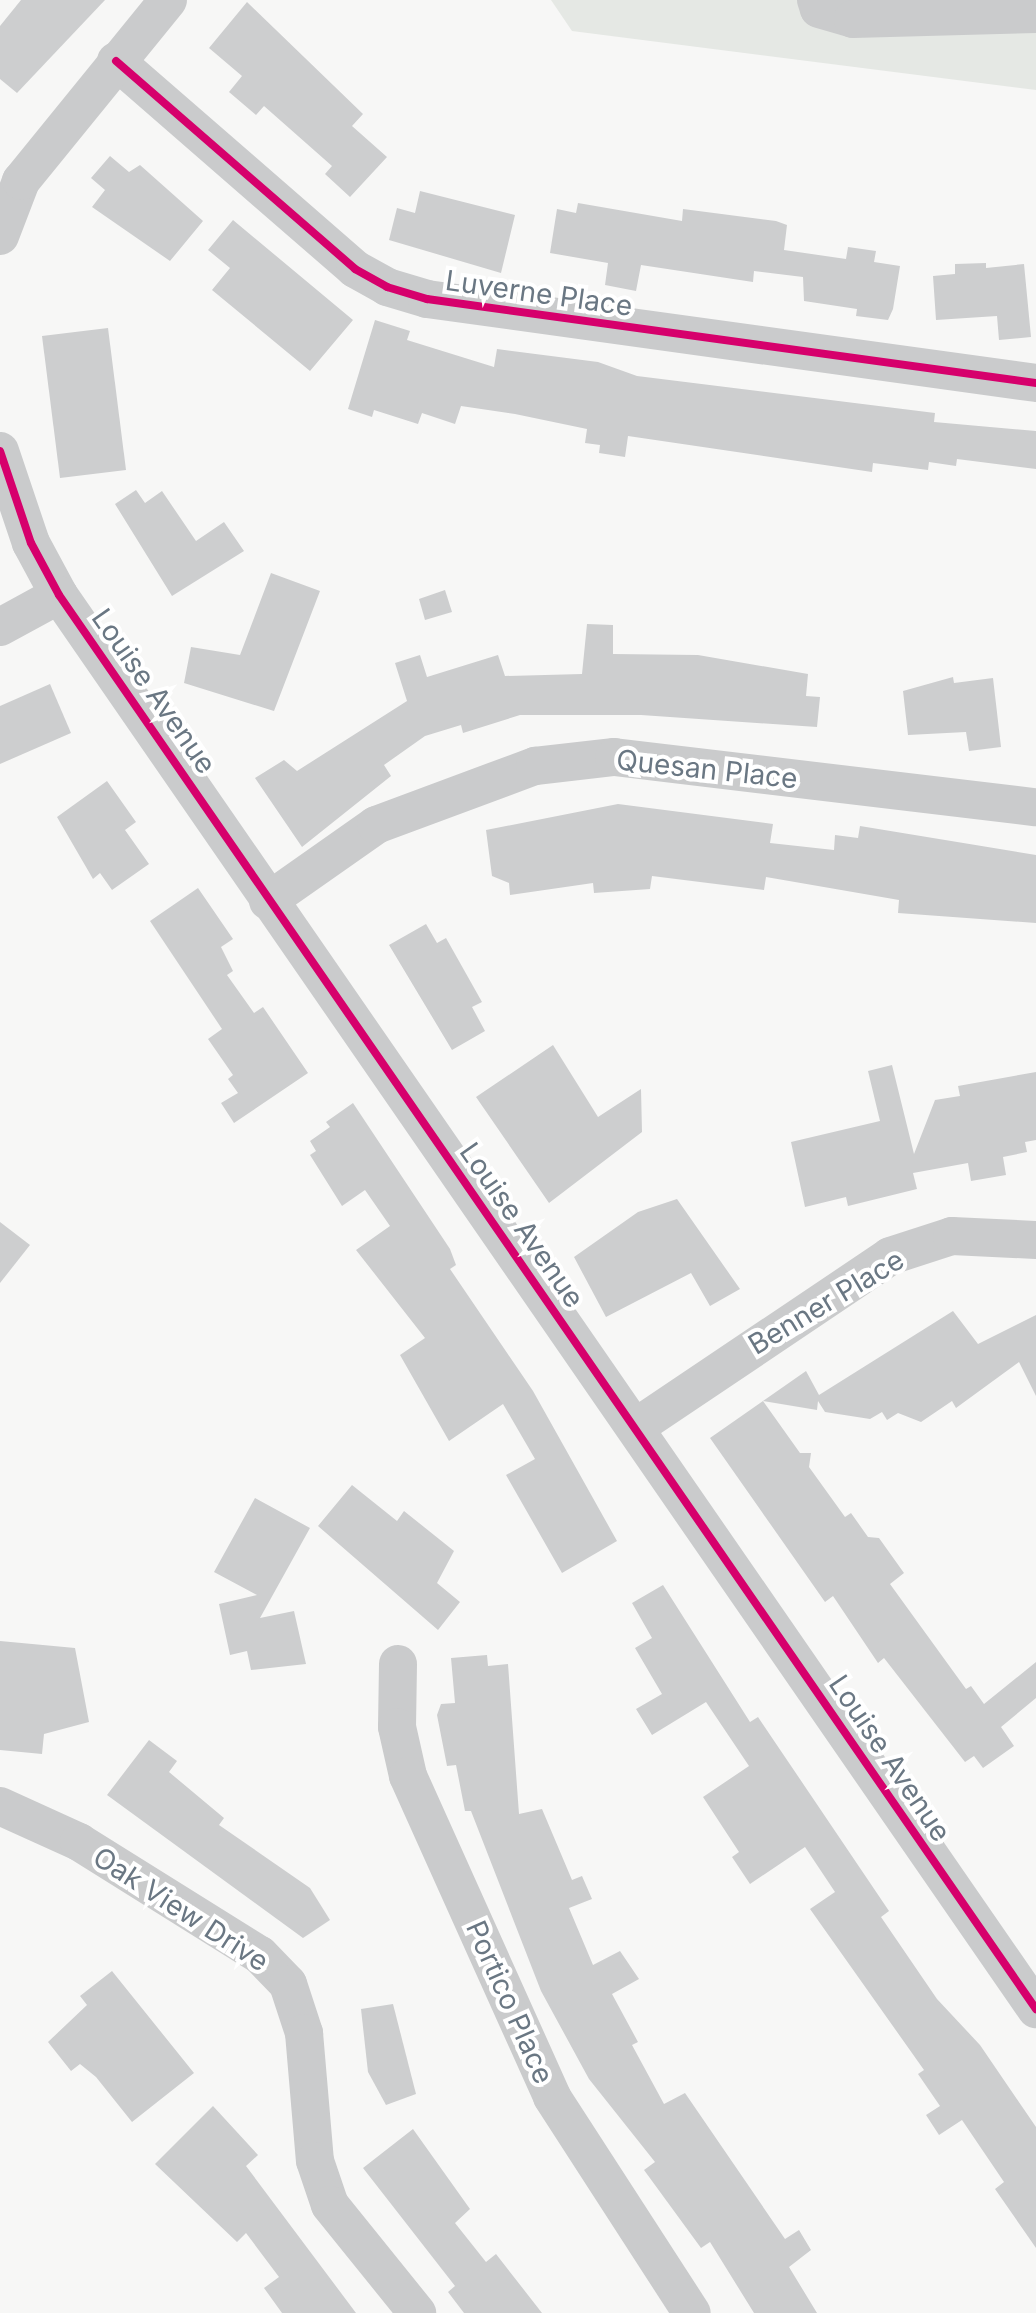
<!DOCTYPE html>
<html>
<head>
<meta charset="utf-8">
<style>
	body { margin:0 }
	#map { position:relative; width:1036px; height:2313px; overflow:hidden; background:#f7f7f6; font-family:Inter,sans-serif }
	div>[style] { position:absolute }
	.green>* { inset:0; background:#e5e8e4 }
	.building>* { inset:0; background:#cdcecf }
	.minor>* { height:38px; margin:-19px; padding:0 19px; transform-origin:19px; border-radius:19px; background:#cacbcc }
	.cycleway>* { height:8px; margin:-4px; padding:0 4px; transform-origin:4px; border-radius:4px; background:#d6006c }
	span { translate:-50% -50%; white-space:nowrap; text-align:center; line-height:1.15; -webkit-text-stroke:8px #fff; paint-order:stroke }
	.street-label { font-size:28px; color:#6a7783 }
</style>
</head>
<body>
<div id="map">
	<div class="green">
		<i style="clip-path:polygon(551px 0,1036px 0,1036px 90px,572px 31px)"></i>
	</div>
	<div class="building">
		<i style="clip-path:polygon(21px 0,105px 0,17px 93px,0 79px,0 26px)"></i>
		<i style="clip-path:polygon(247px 2px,363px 114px,352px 126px,387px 157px,350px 197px,325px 174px,332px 166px,264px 106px,256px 115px,229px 92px,242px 76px,209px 48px)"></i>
		<i style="clip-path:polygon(110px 156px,129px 172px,140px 165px,203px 221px,170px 261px,92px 207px,105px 190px,91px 178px)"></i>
		<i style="clip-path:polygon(420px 191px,515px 215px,501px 273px,389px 240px,397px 208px,415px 213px)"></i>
		<i style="clip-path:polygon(578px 203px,682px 221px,683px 209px,776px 221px,787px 225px,784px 250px,846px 259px,848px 247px,876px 251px,874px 262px,900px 266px,893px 309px,888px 320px,856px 316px,857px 309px,804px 301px,803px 277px,754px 271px,753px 282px,641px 265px,636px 291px,605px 285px,608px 263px,550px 253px,557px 209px,576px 213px)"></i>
		<i style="clip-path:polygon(233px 220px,353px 320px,310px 371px,212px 290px,230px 268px,208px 250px)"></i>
		<i style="clip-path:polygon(986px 263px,986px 268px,1024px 264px,1031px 337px,999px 340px,997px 316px,936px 320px,933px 276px,955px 274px,955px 264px)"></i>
		<i style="clip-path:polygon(375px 320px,410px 331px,407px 340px,494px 367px,497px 349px,598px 362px,637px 376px,935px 413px,934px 422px,1036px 431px,1036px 469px,957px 459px,956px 466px,929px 462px,928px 470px,873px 463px,872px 472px,628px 436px,625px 457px,599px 453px,600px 445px,585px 443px,587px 429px,515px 414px,461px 406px,455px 424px,422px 413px,418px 424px,374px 410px,372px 417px,348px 409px)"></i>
		<i style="clip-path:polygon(108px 328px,126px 470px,60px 478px,42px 336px)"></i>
		<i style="clip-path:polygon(136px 490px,145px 503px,162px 491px,196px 541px,224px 522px,244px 551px,172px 596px,115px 504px)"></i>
		<i style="clip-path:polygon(271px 573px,320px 591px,274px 711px,184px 683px,191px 647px,240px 655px)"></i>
		<i style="clip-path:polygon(445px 590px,452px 612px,425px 620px,419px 599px)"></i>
		<i style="clip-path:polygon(587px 624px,613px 625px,613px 654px,698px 655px,808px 674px,806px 696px,820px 697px,817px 727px,641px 715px,520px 715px,463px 733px,461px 725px,425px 736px,384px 765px,391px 776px,302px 847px,255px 778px,284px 760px,297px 771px,407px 701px,395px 663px,420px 655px,427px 677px,498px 655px,505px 676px,582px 674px)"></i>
		<i style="clip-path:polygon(953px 677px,954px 683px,993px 678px,1001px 747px,969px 751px,966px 732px,908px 735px,903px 691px)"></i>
		<i style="clip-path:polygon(50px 684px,71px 733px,0 764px,0 706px)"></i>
		<i style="clip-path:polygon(107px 781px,136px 822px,125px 830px,149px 864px,112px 890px,100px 873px,93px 879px,57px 817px)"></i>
		<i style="clip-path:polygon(618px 804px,773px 824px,770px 843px,834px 850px,835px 835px,858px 838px,860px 826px,1036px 855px,1036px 923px,898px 913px,899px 900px,766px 877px,764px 890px,652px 876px,650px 889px,594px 893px,593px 883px,510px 895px,509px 883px,492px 876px,486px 830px)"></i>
		<i style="clip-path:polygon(198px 888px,233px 939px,221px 947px,233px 971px,227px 975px,254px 1013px,263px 1007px,308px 1073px,234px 1123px,221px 1103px,238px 1093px,228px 1079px,233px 1075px,208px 1039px,222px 1029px,150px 921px)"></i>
		<i style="clip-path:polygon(426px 924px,437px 943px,446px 938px,482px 1002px,472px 1007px,485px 1031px,452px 1050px,389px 945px)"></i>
		<i style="clip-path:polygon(553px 1045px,598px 1117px,641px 1089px,642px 1132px,549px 1203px,476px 1097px)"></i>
		<i style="clip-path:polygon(892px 1065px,914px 1154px,935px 1100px,960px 1096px,958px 1086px,1036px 1072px,1036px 1140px,1025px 1142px,1027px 1152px,1003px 1157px,1006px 1175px,971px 1181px,968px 1163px,913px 1173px,917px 1189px,848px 1206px,846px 1197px,805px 1207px,791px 1142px,880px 1121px,868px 1071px)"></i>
		<i style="clip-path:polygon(353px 1103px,450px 1249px,456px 1265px,450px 1269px,533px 1391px,617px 1541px,562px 1573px,506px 1475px,535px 1459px,503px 1404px,449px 1441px,400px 1355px,425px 1338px,356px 1250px,390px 1226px,365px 1190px,342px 1206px,310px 1155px,316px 1151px,310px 1141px,330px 1127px,326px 1122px)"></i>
		<i style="clip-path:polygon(677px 1199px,740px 1289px,710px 1306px,691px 1273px,606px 1317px,574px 1257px,638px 1212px)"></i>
		<i style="clip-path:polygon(0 1222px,30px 1245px,0 1283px)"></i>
		<i style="clip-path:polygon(953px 1311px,978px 1344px,1036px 1315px,1036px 1396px,1019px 1362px,956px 1408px,952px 1401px,921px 1422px,898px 1413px,887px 1420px,882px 1412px,870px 1419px,825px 1412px,818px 1401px,817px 1410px,763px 1401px,806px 1371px,819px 1395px)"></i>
		<i style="clip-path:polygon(763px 1401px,800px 1453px,811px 1453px,809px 1467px,845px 1517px,851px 1513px,868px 1537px,879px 1538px,904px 1573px,890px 1584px,966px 1689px,971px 1686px,984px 1704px,1036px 1662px,1036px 1698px,1001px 1727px,1014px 1746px,983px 1768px,974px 1756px,965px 1762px,884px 1658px,878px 1663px,833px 1596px,825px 1602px,710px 1438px)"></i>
		<i style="clip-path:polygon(352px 1485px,397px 1521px,404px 1511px,454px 1551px,437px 1583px,460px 1602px,438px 1630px,318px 1526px)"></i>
		<i style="clip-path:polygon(255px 1498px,310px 1528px,260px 1618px,294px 1611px,306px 1664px,251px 1670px,247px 1651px,230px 1655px,219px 1604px,257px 1595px,214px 1572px)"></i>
		<i style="clip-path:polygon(663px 1585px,750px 1722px,758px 1717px,889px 1911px,881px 1917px,937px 1999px,980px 2045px,1036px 2127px,1036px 2248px,995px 2189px,1004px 2182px,962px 2120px,939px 2135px,926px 2115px,940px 2106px,918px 2074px,924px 2070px,810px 1909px,835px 1892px,805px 1847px,750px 1884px,732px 1857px,739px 1852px,703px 1797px,749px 1766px,706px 1702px,652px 1735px,636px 1709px,662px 1694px,635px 1648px,652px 1638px,632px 1603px)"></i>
		<i style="clip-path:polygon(0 1641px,75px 1648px,89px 1722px,44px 1734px,42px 1754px,0 1750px)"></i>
		<i style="clip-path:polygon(487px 1655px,488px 1666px,508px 1664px,519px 1814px,542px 1809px,572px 1880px,582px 1876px,592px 1899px,569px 1908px,593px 1965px,620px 1951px,639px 1979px,612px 1994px,638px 2042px,632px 2045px,664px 2104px,685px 2093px,785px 2239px,799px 2230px,811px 2250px,789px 2267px,817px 2313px,754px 2313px,710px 2242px,701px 2248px,644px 2170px,655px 2162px,589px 2079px,541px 1991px,471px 1811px,465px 1811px,456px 1765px,447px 1766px,437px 1715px,441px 1704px,455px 1703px,451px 1658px)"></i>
		<i style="clip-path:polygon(149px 1740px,177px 1761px,169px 1772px,224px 1818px,219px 1825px,310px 1888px,330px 1920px,303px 1938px,107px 1795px)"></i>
		<i style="clip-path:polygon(112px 1971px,194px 2073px,132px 2122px,96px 2077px,80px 2064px,71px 2071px,48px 2042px,87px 2005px,80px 1996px)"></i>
		<i style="clip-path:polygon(393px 2004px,416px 2094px,386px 2105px,368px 2072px,361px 2009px)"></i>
		<i style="clip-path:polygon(213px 2106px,258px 2155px,246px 2166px,356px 2313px,282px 2313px,264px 2288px,279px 2277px,246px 2233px,237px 2242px,155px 2164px)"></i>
		<i style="clip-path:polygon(413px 2129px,470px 2209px,455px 2223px,486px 2262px,496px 2254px,542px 2313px,464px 2313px,448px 2292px,455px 2286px,363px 2168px)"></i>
	</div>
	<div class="minor">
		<i style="left:816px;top:0;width:9px;rotate:72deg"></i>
		<i style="left:819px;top:9px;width:35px;rotate:16deg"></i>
		<i style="left:853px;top:19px;width:183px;rotate:-1.6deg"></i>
		<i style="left:116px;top:61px;width:317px;rotate:41deg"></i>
		<i style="left:355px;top:269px;width:37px;rotate:29deg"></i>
		<i style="left:387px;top:287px;width:42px;rotate:16.7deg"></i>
		<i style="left:427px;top:299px;width:615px;rotate:7.85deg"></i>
		<i style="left:0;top:236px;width:59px;rotate:-69.1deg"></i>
		<i style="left:21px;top:181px;width:233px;rotate:-50.9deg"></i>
		<i style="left:0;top:451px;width:97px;rotate:71.4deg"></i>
		<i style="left:31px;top:543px;width:59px;rotate:61.7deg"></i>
		<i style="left:59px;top:595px;width:1719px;rotate:55.36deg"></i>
		<i style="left:0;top:627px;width:67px;rotate:-28.5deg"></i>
		<i style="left:268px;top:901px;width:132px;rotate:-35.1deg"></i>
		<i style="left:376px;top:825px;width:170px;rotate:-20.4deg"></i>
		<i style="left:535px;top:766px;width:80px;rotate:-6.5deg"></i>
		<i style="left:614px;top:757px;width:425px;rotate:6.8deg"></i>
		<i style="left:636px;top:1427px;width:306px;rotate:-33.9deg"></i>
		<i style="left:890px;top:1256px;width:65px;rotate:-17.9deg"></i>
		<i style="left:952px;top:1236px;width:84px;rotate:2.7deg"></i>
		<i style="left:398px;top:1664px;width:63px;rotate:90.9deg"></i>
		<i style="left:397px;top:1727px;width:50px;rotate:77.3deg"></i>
		<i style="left:408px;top:1776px;width:352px;rotate:65.8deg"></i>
		<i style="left:552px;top:2097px;width:257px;rotate:57.1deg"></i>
		<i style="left:0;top:1806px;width:87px;rotate:24.5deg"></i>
		<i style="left:79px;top:1842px;width:213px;rotate:32deg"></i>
		<i style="left:260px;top:1955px;width:40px;rotate:46deg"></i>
		<i style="left:288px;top:1984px;width:52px;rotate:71.9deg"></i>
		<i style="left:304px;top:2033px;width:128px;rotate:85.1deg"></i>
		<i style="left:315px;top:2161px;width:46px;rotate:71.2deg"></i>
		<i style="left:330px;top:2205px;width:139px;rotate:51.1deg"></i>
	</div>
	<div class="cycleway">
		<i style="left:116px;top:61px;width:317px;rotate:41deg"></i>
		<i style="left:355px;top:269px;width:37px;rotate:29deg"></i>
		<i style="left:387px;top:287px;width:42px;rotate:16.7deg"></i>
		<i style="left:427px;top:299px;width:615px;rotate:7.85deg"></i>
		<i style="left:0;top:451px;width:97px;rotate:71.4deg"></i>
		<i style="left:31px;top:543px;width:59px;rotate:61.7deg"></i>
		<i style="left:59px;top:595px;width:1719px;rotate:55.36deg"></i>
	</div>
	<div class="street-label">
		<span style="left:539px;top:293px;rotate:8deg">Luverne Place</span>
		<span style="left:154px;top:691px;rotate:55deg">Louise Avenue</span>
		<span style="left:707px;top:769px;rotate:6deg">Quesan Place</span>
		<span style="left:522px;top:1225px;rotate:55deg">Louise Avenue</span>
		<span style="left:826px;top:1302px;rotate:-31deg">Benner Place</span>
		<span style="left:890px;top:1758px;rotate:56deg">Louise Avenue</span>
		<span style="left:181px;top:1909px;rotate:33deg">Oak View Drive</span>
		<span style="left:510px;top:2002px;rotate:66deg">Portico Place</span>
	</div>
</div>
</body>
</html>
